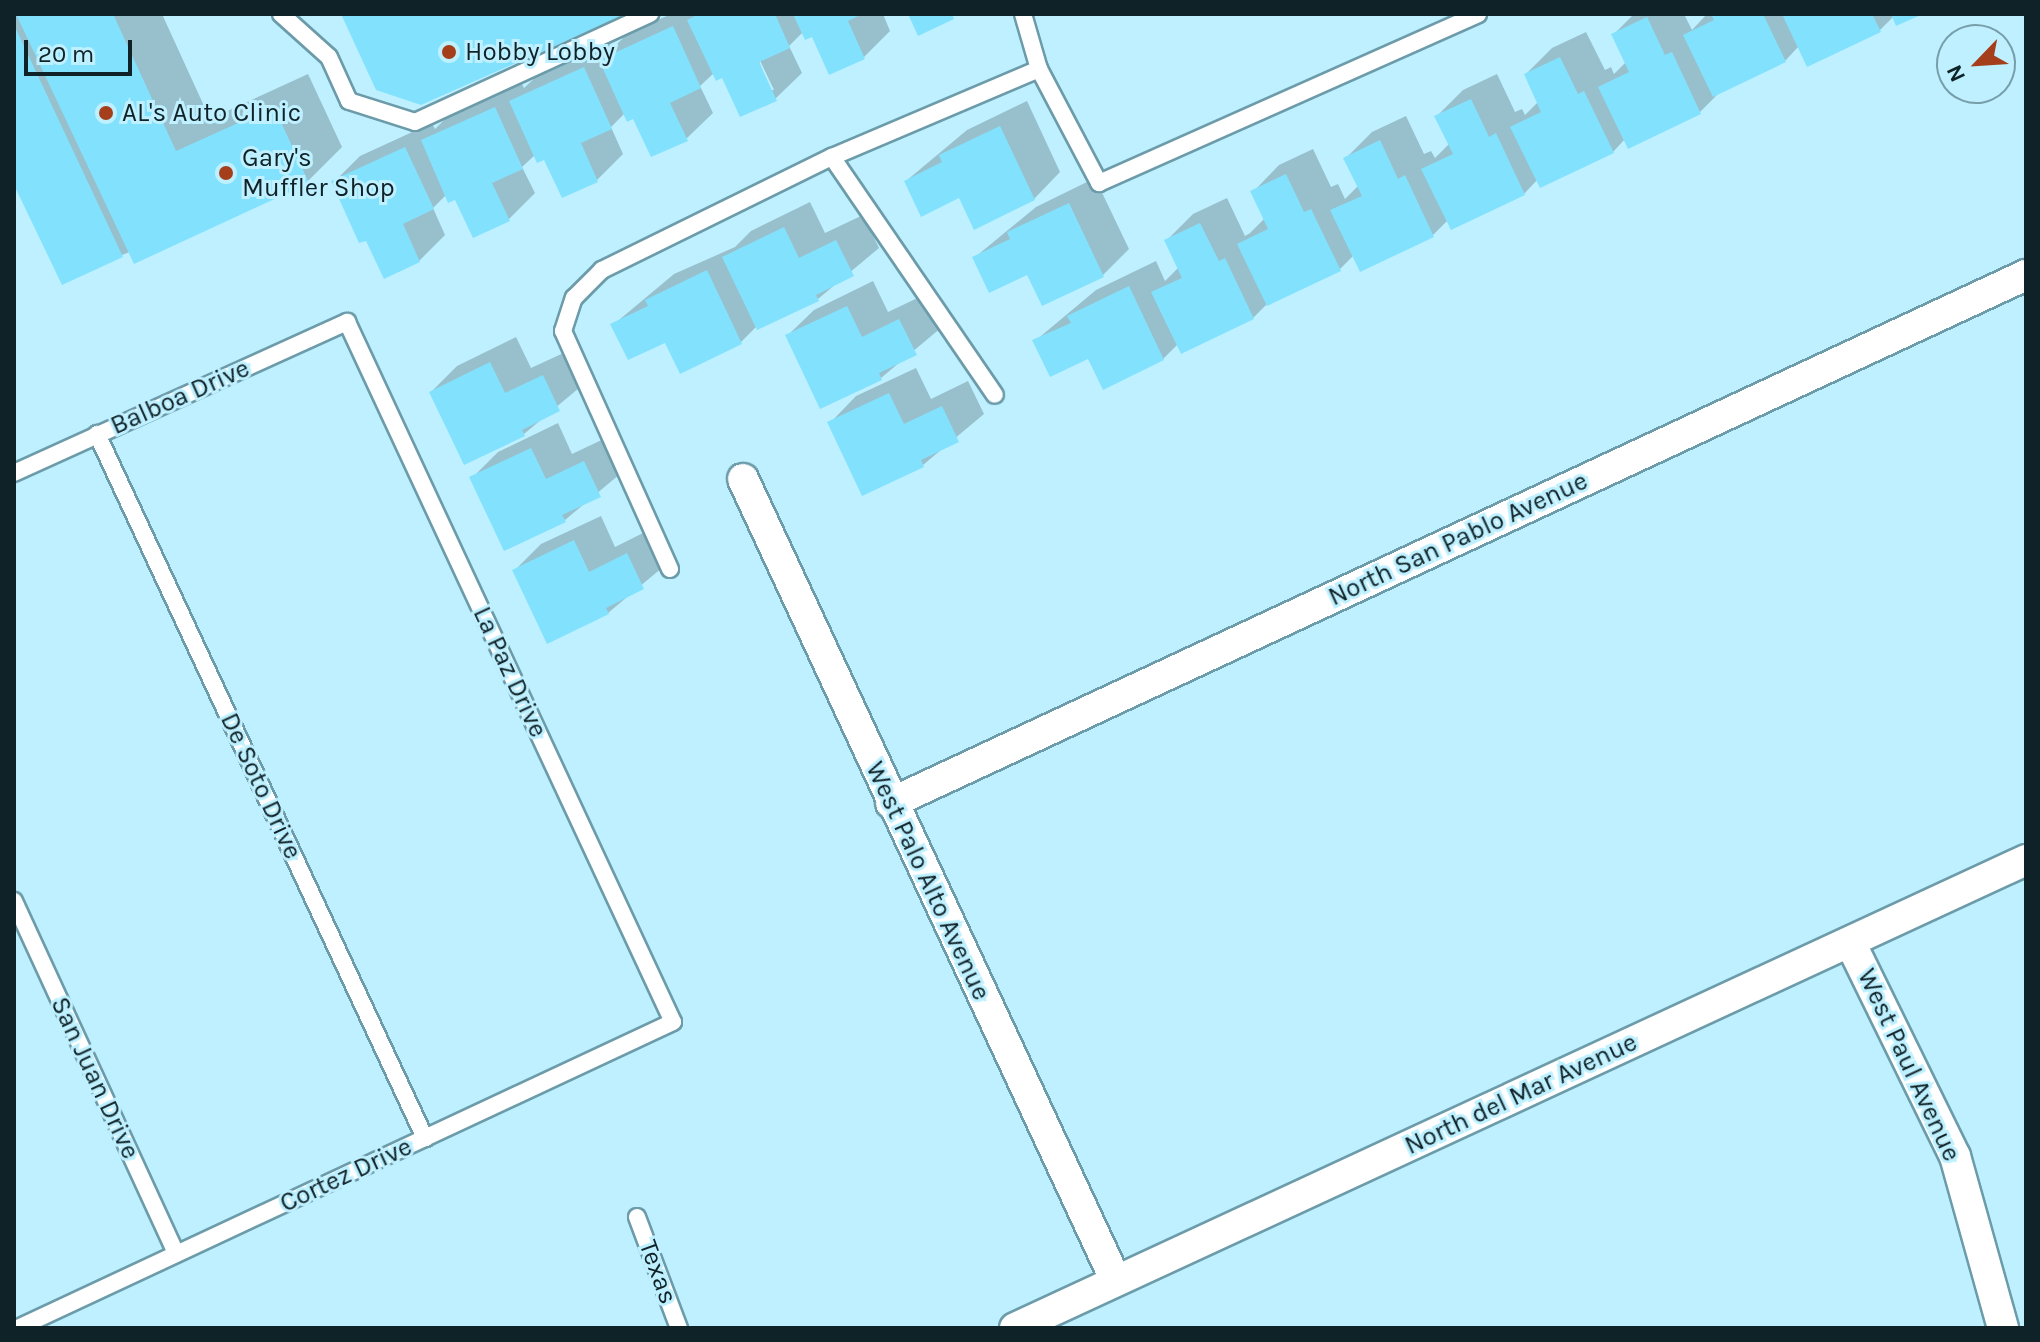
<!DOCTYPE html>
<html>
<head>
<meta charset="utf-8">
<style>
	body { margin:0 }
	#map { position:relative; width:2040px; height:1342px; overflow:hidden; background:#bef0ff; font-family:Karla,sans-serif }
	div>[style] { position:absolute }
	.shadow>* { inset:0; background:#0003 }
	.building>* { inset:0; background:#82e2fe }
	.roads { filter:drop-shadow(2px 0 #6c9ba9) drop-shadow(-2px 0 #6c9ba9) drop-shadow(0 2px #6c9ba9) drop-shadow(0 -2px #6c9ba9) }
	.service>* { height:16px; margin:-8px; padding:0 8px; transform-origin:8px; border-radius:8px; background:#fff }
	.minor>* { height:30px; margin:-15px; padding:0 15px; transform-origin:15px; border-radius:15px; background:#fff }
	.dots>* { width:22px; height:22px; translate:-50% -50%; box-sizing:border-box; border:4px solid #bef0ff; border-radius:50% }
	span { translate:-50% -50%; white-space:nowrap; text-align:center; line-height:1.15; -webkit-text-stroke:6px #bef0ff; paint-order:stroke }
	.poi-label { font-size:26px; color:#0f2227 }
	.left { translate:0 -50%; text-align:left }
	.street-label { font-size:26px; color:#0f2227 }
	.frame { position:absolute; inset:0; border:16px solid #0f2227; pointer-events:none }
	.north { position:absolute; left:1936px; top:24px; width:80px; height:80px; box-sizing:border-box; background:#bef0ff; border:2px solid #789ea9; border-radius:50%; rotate:245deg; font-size:22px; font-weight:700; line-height:32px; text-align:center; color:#0f2227 }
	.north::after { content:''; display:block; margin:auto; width:28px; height:36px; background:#a53e1a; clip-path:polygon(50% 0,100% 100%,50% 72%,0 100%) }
	.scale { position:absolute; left:24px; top:40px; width:108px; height:36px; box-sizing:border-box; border:4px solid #0f2227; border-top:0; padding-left:10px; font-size:24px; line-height:28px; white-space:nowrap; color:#0f2227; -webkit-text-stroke:6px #bef0ff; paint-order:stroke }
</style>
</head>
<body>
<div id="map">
	<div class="shadow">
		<i style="clip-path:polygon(14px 14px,162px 14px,210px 119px,308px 74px,342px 147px,308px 181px,122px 255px,14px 180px)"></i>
		<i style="clip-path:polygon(evenodd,671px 14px,883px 14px,890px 31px,864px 57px,830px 73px,813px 34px,803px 32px,789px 46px,802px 73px,775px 99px,714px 73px,700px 86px,713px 113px,686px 139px,625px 113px,611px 127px,623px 154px,597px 180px,536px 154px,522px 167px,535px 193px,508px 220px,447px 194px,433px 208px,445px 235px,419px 261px,367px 238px,334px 182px,360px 156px,432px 123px,435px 129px,449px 115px,521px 82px,524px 88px,538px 75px,610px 42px,613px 48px,627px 34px,671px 14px,756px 52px,774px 90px,769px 90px,756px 52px)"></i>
		<i style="clip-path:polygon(1634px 14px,1684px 14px,1692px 30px,1707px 14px,1918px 14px,1894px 16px,1880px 30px,1799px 46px,1785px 61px,1722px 90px,1700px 112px,1629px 146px,1625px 139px,1613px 152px,1538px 179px,1524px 194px,1448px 220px,1433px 235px,1354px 255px,1340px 269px,1268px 303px,1253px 318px,1178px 344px,1163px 359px,1089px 356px,1035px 341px,1096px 290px,1156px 261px,1165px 281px,1179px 267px,1167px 240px,1193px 214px,1227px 198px,1245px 236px,1250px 233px,1265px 218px,1253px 192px,1279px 165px,1313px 149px,1331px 187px,1338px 184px,1345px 199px,1359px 185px,1346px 158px,1372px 132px,1406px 116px,1424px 154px,1431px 151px,1435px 158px,1450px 143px,1437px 116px,1463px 90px,1497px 74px,1515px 112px,1522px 109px,1525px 115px,1539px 101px,1526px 74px,1552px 48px,1586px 32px,1605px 70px,1611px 67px,1614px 74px,1626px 62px,1613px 35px)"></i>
		<i style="clip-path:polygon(1027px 101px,1060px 172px,1034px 199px,960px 196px,906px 181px,967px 130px)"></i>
		<i style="clip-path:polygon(1095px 178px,1129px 249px,1103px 275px,1028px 272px,974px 258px,1036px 207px)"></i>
		<i style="clip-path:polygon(810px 202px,825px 233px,863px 215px,879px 248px,818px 299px,757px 326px,741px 342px,666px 340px,613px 325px,674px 274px,735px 247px,751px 231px)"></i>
		<i style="clip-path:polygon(873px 281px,888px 312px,926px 294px,942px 327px,881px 378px,787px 336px,814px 310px)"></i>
		<i style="clip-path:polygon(516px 337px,531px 368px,570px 350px,585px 383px,524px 434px,431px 392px,457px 366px)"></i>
		<i style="clip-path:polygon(916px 368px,931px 399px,968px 381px,984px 414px,923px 465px,830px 423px,856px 396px)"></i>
		<i style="clip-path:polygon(558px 423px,572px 454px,610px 436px,626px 469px,565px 520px,472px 478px,498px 452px)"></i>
		<i style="clip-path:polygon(601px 516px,615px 547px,653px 528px,669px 562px,608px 613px,515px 570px,541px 544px)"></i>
	</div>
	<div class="building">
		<i style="clip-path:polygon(16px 14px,113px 14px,176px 151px,274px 107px,309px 183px,134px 264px)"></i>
		<i style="clip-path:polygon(341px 14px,626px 14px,421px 105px,376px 90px)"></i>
		<i style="clip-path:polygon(699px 14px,775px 14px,790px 48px,759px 62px,777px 101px,740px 117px,722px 78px,716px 81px,687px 20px)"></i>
		<i style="clip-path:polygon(793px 14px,862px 14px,848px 21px,865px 59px,829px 75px,812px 37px,805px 40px)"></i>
		<i style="clip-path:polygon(908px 14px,952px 14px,954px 19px,918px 36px)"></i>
		<i style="clip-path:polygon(1711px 14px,1763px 14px,1786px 62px,1713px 97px,1683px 35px,1714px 20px)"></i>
		<i style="clip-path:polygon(1782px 14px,1872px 14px,1881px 32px,1807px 67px)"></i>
		<i style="clip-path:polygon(1891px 14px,1923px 14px,1896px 26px)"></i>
		<i style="clip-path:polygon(1647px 17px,1665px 55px,1672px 52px,1701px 114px,1628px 149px,1598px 87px,1629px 72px,1611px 34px)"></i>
		<i style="clip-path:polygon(14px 25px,123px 257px,62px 285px,14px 185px)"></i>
		<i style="clip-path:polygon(673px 26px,701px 88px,670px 103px,688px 141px,651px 157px,633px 119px,627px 122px,599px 60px)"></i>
		<i style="clip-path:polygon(1560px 57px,1578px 94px,1584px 91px,1614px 153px,1540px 188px,1510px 127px,1541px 112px,1524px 74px)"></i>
		<i style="clip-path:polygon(584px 67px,612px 129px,581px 143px,598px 182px,562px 198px,544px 160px,537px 163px,509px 101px)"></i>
		<i style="clip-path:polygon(1471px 99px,1489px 137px,1496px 133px,1525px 195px,1451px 230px,1421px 169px,1453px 154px,1434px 116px)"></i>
		<i style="clip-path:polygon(495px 107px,523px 169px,492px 183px,510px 221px,473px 238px,455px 200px,448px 203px,421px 140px)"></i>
		<i style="clip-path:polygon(1000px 126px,1035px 200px,974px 230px,959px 198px,921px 217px,904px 181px,942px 162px,939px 155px)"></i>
		<i style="clip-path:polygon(1380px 140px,1398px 179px,1405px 175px,1434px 237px,1360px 272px,1330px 210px,1362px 196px,1343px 158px)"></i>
		<i style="clip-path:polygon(405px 147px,434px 209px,403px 224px,420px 262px,384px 279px,366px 241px,359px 243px,331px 181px)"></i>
		<i style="clip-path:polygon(1286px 174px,1304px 212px,1311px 209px,1341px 271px,1267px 306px,1237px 244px,1268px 229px,1250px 191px)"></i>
		<i style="clip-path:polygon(1069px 203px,1104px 277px,1042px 306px,1027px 275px,989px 293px,972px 257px,1010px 239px,1007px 232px)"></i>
		<i style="clip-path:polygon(1200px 223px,1219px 261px,1225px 258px,1254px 319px,1181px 354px,1151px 292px,1182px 278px,1164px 240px)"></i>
		<i style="clip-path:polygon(784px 227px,799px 258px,836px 240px,854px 276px,816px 295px,819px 301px,757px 330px,722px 257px)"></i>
		<i style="clip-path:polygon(707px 270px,742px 344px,680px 374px,665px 343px,628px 360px,610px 324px,648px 306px,645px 300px)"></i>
		<i style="clip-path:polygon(1129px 286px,1164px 360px,1103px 390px,1088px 359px,1050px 377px,1032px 340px,1071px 323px,1067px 316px)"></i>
		<i style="clip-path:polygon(847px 306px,862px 337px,899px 319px,917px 355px,879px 373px,882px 380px,820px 409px,785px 335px)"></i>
		<i style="clip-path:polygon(490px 362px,505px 393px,543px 375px,560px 411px,522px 430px,525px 436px,464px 465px,429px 392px)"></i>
		<i style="clip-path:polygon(889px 393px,904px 424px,942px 406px,959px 442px,921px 460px,924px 467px,862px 496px,827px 422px)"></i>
		<i style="clip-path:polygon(531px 448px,546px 479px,584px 461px,601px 497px,562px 515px,566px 522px,504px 551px,469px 477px)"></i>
		<i style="clip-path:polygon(574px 540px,589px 572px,627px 553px,644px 589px,606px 608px,609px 614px,547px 644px,512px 570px)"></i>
	</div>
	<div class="roads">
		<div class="service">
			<i style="left:281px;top:14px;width:64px;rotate:41.9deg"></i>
			<i style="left:329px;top:57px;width:48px;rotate:65.6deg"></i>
			<i style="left:349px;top:101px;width:69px;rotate:17.7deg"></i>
			<i style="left:415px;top:122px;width:259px;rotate:-24.7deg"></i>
			<i style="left:1023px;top:14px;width:57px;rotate:73.8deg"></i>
			<i style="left:1039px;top:69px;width:129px;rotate:62.2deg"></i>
			<i style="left:1099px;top:183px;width:415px;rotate:-24deg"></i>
			<i style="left:832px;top:157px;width:288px;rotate:55.6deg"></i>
			<i style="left:97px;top:434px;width:777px;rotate:65.02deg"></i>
			<i style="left:14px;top:473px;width:366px;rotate:-24.4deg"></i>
			<i style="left:347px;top:322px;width:772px;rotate:65.03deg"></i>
			<i style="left:673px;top:1022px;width:723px;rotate:154.96deg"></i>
			<i style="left:670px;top:569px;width:261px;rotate:-114.2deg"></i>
			<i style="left:563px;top:331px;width:35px;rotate:-72deg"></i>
			<i style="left:574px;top:298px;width:40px;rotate:-45deg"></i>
			<i style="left:602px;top:270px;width:256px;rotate:-26.2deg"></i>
			<i style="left:832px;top:157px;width:225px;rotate:-23deg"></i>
			<i style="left:14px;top:901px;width:388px;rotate:65.3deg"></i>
			<i style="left:637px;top:1217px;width:119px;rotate:69.3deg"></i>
		</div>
		<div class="minor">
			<i style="left:743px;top:479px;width:884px;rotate:65.06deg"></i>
			<i style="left:891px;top:803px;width:1252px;rotate:-24.95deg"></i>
			<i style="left:1850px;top:942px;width:238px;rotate:63.9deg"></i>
			<i style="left:1955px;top:1156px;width:179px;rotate:74.4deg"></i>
			<i style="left:1015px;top:1328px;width:1114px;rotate:-24.84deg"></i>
		</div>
	</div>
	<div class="dots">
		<i style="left:449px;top:52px;background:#a53e1a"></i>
		<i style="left:106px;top:113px;background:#a53e1a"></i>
		<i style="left:226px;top:173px;background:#a53e1a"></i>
	</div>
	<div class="poi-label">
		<span class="left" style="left:465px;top:52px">Hobby Lobby</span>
		<span class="left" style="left:122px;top:113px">AL's Auto Clinic</span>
		<span class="left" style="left:242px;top:173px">Gary's<br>Muffler Shop</span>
	</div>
	<div class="street-label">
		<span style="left:180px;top:397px;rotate:-24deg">Balboa Drive</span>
		<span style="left:1458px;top:539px;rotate:-25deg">North San Pablo Avenue</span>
		<span style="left:510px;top:672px;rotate:65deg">La Paz Drive</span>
		<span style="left:261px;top:786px;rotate:65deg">De Soto Drive</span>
		<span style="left:928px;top:881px;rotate:65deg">West Palo Alto Avenue</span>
		<span style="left:1909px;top:1065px;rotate:65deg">West Paul Avenue</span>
		<span style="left:95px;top:1078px;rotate:65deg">San Juan Drive</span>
		<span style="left:1521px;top:1094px;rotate:-25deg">North del Mar Avenue</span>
		<span style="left:346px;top:1175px;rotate:-25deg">Cortez Drive</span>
		<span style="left:658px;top:1272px;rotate:70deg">Texas</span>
	</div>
	<div class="frame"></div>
	<div class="north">N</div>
	<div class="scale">20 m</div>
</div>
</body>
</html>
